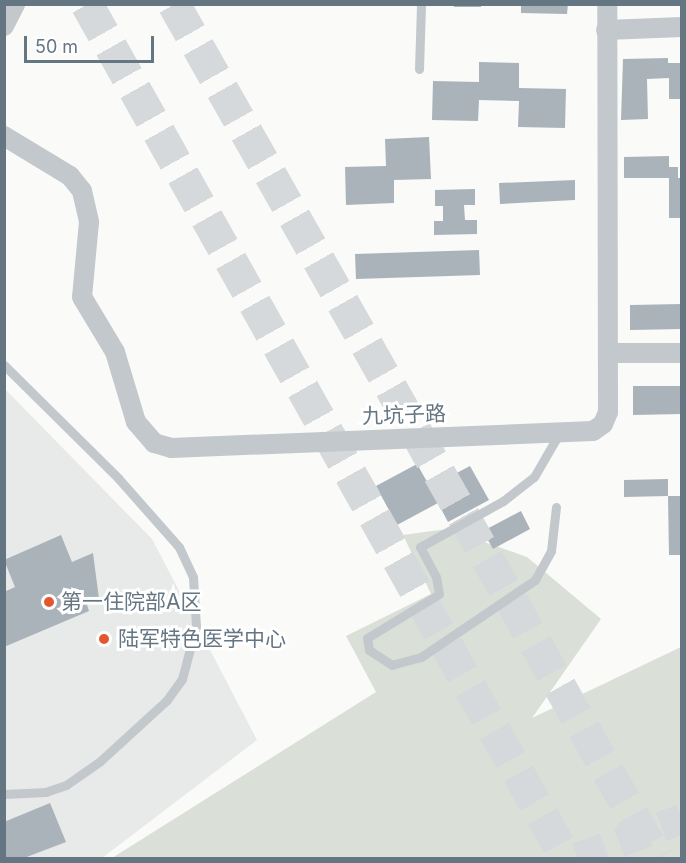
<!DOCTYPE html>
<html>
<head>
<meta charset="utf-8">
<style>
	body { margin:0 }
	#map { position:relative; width:686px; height:863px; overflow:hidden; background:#fafaf8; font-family:Inter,"Noto Sans SC",sans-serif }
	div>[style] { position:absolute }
	.built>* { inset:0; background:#e8e9e9 }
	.green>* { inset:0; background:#dadfd7 }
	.building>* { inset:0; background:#aab3b9 }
	.primary-tunnel>* { height:30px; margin-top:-15px; transform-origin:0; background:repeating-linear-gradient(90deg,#d5d9db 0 30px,transparent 0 45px) }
	.highway-tunnel>* { height:33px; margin-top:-16.5px; transform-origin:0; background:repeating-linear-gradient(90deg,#d5d9db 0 33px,transparent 0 49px) }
	.lane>* { height:9px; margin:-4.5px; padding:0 4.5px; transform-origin:4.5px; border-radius:4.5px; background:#c3c8cc }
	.street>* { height:20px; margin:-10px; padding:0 10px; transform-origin:10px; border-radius:10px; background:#c3c8cc }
	.dots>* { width:16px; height:16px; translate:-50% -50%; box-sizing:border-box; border:3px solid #fff; border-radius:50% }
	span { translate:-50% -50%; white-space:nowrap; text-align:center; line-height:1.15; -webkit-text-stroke:6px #fff; paint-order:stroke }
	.street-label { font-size:21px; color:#657683 }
	.poi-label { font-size:21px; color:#657683 }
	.left { translate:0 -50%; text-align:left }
	.frame { position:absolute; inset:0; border:6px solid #657683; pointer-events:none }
	.scale { position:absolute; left:24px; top:36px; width:130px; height:27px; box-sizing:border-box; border:3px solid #657683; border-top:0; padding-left:8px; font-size:18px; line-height:21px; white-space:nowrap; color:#657683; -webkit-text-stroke:4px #fff; paint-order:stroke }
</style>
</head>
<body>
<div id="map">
	<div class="built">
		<i style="clip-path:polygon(4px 388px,152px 539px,257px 740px,102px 858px,5px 858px)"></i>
	</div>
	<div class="green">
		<i style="clip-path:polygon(447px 529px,527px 557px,601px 619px,532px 718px,681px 647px,681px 858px,112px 858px,376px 692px,346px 636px,431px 594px,403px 535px)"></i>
	</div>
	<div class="building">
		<i style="clip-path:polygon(454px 4px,481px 4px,481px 7px,454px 7px)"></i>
		<i style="clip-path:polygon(521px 4px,568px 4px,567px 14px,521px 13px)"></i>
		<i style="clip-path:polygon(668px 58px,668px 63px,682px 63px,682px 99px,669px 99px,669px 78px,647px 79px,648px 119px,621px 120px,623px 59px)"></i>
		<i style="clip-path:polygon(479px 62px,519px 63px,519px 88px,566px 89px,565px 128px,518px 127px,519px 101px,479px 100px,478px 121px,432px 120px,433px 81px,479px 82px)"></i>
		<i style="clip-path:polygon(429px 137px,431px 179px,394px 180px,394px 203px,346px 205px,345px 167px,386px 166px,385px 139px)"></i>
		<i style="clip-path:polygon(669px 156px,669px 167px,678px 167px,678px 178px,682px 178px,682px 218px,669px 218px,669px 178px,624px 178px,624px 157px)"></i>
		<i style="clip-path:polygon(575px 180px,575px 200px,500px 204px,499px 183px)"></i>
		<i style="clip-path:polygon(475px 189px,475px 205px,464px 205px,465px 220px,477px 220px,477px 234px,434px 235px,434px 221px,443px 221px,443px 206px,435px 206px,435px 190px)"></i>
		<i style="clip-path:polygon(479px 250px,480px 275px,356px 279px,355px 254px)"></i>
		<i style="clip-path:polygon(682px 304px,682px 329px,630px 330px,630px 305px)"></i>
		<i style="clip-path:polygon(633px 386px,682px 386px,682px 414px,633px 415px)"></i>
		<i style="clip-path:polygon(417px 464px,430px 487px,470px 466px,489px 500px,448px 522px,438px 503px,397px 525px,376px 486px)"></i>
		<i style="clip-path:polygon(668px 479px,668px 496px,624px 497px,624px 480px)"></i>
		<i style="clip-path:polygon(668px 496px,682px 496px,682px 555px,669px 555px)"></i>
		<i style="clip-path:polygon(521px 511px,530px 529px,493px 549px,483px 531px)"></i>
		<i style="clip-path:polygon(61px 535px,72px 562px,93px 553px,99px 599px,87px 605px,89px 611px,4px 647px,4px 592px,15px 587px,4px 560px)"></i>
		<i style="clip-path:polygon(50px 803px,66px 842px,24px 858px,4px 858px,4px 822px)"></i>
	</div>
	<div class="primary-tunnel">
		<i style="left:577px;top:858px;width:112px;rotate:-20.4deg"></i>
	</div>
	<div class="highway-tunnel">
		<i style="left:87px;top:4px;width:979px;rotate:60.71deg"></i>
		<i style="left:174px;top:4px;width:981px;rotate:60.51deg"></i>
	</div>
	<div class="lane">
		<i style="left:419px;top:69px;width:65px;rotate:-88.2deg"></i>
		<i style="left:4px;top:365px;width:161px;rotate:44.7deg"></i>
		<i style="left:118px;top:478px;width:92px;rotate:48.5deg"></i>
		<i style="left:179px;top:547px;width:33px;rotate:65deg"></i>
		<i style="left:193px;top:577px;width:49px;rotate:86.5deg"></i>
		<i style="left:196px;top:626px;width:55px;rotate:104.8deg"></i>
		<i style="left:182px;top:679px;width:26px;rotate:126deg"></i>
		<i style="left:167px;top:700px;width:92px;rotate:137.6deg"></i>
		<i style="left:99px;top:762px;width:40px;rotate:145.1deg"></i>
		<i style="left:66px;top:785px;width:21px;rotate:161deg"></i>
		<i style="left:46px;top:792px;width:42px;rotate:177.3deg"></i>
		<i style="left:556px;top:507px;width:44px;rotate:96.5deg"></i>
		<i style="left:551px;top:551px;width:33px;rotate:119deg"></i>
		<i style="left:535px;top:580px;width:138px;rotate:146deg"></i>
		<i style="left:421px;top:657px;width:30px;rotate:165deg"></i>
		<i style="left:392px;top:665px;width:27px;rotate:-147deg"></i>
		<i style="left:369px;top:650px;width:12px;rotate:-99deg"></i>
		<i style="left:367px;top:638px;width:84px;rotate:-31.4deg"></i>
		<i style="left:439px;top:594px;width:17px;rotate:-100deg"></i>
		<i style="left:436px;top:577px;width:34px;rotate:-118deg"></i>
		<i style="left:420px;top:547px;width:95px;rotate:-29deg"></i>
		<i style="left:503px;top:501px;width:39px;rotate:-38deg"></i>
		<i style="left:534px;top:477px;width:52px;rotate:-60deg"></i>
	</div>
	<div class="street">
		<i style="left:4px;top:26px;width:25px;rotate:-63deg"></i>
		<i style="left:606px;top:30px;width:76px;rotate:-2.3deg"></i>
		<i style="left:4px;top:136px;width:77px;rotate:31.2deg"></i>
		<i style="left:70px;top:176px;width:19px;rotate:51deg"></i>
		<i style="left:82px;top:191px;width:32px;rotate:77deg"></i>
		<i style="left:89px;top:222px;width:75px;rotate:95.3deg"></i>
		<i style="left:82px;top:297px;width:64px;rotate:59deg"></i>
		<i style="left:115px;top:352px;width:73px;rotate:73.3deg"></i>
		<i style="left:136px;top:422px;width:28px;rotate:49deg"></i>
		<i style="left:154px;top:443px;width:18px;rotate:16deg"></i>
		<i style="left:171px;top:448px;width:422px;rotate:-2.3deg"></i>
		<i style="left:593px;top:431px;width:12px;rotate:-35deg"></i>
		<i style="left:603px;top:424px;width:13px;rotate:-67deg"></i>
		<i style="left:608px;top:412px;width:408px;rotate:-90.1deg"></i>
		<i style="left:609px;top:353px;width:73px"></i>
	</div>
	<div class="dots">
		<i style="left:49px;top:602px;background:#e4572e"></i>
		<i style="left:104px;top:639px;background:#e4572e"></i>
	</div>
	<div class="street-label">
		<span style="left:404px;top:415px;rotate:-2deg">九坑子路</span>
	</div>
	<div class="poi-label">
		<span class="left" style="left:61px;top:602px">第一住院部A区</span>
		<span class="left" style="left:118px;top:639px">陆军特色医学中心</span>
	</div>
	<div class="frame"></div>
	<div class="scale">50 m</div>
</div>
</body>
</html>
